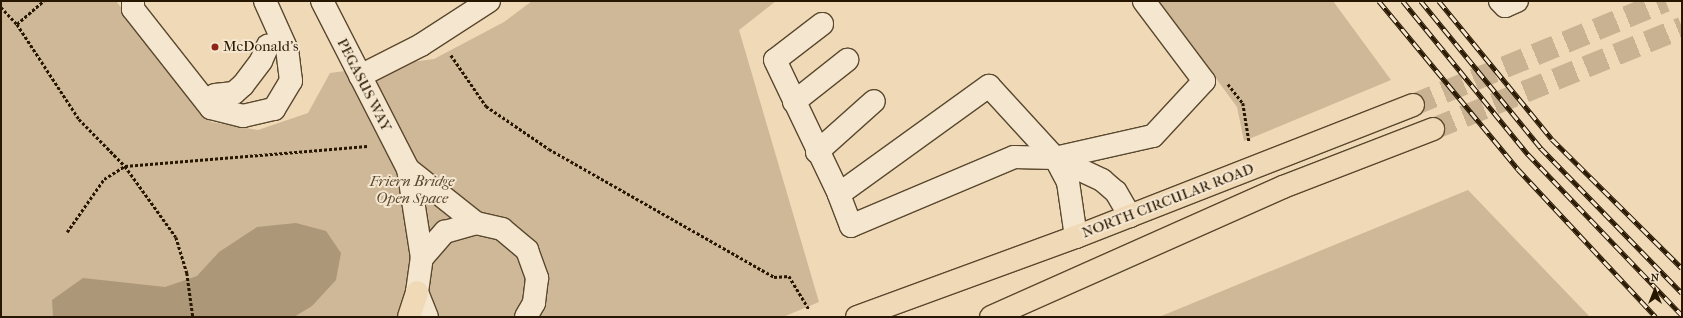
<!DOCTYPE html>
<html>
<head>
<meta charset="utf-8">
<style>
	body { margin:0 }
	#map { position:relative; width:1683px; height:318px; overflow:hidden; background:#f0d9b6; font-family:"IM FELL French Canon",serif }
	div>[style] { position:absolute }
	.green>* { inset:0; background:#ceb897 }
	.water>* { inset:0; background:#ac9778 }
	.highway-tunnel>* { height:22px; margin-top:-11px; transform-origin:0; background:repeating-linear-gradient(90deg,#c8b292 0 22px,transparent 0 33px) }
	.path>* { height:2.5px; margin-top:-1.25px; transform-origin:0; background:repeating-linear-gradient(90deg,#271700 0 3px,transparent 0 5px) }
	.roads { filter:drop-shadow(1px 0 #59482e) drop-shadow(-1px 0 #59482e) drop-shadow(0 1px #59482e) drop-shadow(0 -1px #59482e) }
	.minor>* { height:22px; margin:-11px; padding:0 11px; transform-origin:11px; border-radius:11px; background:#f5e6d0 }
	.highway>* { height:22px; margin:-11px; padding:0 11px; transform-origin:11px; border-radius:11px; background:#f0d9b6 }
	.rail>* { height:4.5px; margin-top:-2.25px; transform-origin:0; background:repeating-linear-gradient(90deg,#f5e6d0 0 9px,#271700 0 18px); box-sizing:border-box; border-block:1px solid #271700 }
	.dots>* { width:11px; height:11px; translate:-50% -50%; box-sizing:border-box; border:2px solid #f5e6d0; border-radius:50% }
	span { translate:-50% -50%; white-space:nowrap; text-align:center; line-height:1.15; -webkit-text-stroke:4px #f5e6d0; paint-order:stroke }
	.poi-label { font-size:15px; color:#271700 }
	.left { translate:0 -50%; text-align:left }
	.street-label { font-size:15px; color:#271700 }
	.park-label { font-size:15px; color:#59472d; font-style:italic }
	.frame { position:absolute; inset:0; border:2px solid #271700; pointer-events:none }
	.north { position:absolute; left:1635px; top:270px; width:40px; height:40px; -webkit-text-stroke:3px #f5e6d0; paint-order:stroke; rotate:0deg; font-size:11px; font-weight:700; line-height:16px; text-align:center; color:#271700 }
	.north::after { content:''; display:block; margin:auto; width:14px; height:18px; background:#271700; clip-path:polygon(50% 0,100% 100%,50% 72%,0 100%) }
</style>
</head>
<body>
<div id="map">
	<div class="green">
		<i style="clip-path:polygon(1px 1px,116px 1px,211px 122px,258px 130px,308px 113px,330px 73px,434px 59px,504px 22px,532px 1px,776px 1px,739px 30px,819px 302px,783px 317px,1px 317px)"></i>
		<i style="clip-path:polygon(1159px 1px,1333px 1px,1391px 80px,1244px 141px,1237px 107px)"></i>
		<i style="clip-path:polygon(1468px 190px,1590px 317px,1159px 317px)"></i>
	</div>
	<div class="water">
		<i style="clip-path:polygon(296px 223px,326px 231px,341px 253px,336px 280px,312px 306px,294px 317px,53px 317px,52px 300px,83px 278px,165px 287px,197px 276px,219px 252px,257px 227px)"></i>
	</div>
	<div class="highway-tunnel">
		<i style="left:1413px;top:105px;width:273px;rotate:-22.4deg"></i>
		<i style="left:1433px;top:129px;width:269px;rotate:-22.1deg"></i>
	</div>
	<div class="path">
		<i style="left:1px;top:7px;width:23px;rotate:47deg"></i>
		<i style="left:17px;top:24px;width:113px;rotate:56.9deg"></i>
		<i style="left:79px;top:119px;width:66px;rotate:45.6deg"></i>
		<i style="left:125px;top:166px;width:243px;rotate:-4.7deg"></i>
		<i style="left:17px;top:24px;width:35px;rotate:-41deg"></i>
		<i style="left:451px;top:55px;width:62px;rotate:55.5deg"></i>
		<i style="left:486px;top:106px;width:76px;rotate:34.3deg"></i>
		<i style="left:549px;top:149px;width:259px;rotate:29.6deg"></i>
		<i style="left:774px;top:277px;width:15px;rotate:-4deg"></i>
		<i style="left:789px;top:276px;width:39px;rotate:59deg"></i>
		<i style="left:1228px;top:84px;width:24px;rotate:52deg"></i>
		<i style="left:1243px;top:103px;width:39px;rotate:81deg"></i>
		<i style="left:67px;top:232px;width:65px;rotate:-55.1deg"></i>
		<i style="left:104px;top:179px;width:25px;rotate:-32deg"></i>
		<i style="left:125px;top:166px;width:87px;rotate:54.3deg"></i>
		<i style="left:176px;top:237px;width:38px;rotate:73deg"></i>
		<i style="left:187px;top:273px;width:44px;rotate:82.2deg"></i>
	</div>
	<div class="roads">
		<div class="minor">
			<i style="left:133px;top:1px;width:8px;rotate:90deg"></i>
			<i style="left:133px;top:9px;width:126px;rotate:51.8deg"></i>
			<i style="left:211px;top:108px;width:33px;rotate:14deg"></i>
			<i style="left:243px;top:116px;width:32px;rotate:-13deg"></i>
			<i style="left:274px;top:109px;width:33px;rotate:-59deg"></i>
			<i style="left:291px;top:81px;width:31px;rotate:-97deg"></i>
			<i style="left:287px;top:50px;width:54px;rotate:-114.2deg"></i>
			<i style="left:322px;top:1px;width:189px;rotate:62.9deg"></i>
			<i style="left:1500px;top:1px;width:7px;rotate:45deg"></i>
			<i style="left:1505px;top:6px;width:13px;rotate:-23deg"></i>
			<i style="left:822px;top:24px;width:59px;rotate:142.5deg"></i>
			<i style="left:775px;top:60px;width:148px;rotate:64.5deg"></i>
			<i style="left:360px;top:76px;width:68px;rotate:-26.9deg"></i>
			<i style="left:421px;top:45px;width:81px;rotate:-32.9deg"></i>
			<i style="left:215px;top:95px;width:19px;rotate:-6deg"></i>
			<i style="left:234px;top:93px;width:12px;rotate:-42deg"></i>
			<i style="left:243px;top:85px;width:30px;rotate:-53deg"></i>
			<i style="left:261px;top:61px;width:17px;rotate:-66deg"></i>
			<i style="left:794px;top:102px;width:68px;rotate:-38.4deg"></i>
			<i style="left:817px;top:152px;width:76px;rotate:-41.8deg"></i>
			<i style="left:1055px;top:158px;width:100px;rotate:-12.7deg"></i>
			<i style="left:1153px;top:136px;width:75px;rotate:-47.2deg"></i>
			<i style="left:1204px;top:81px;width:100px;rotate:-126.9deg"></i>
			<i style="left:1076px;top:237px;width:56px;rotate:-98.3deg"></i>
			<i style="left:1068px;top:182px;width:27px;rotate:-118deg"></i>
			<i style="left:1055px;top:158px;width:41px;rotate:-178.6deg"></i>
			<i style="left:1014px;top:157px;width:177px;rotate:157.1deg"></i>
			<i style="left:851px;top:226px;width:34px;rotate:-111deg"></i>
			<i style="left:839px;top:194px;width:185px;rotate:-35.8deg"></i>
			<i style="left:989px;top:86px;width:98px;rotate:47.5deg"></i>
			<i style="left:1055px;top:158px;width:52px;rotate:25.1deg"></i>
			<i style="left:1102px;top:180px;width:18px;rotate:41deg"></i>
			<i style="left:1116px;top:192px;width:28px;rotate:60deg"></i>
			<i style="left:422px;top:258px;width:90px;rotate:-98.9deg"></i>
			<i style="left:408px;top:169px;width:87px;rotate:38.5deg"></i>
			<i style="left:427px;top:317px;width:27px;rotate:-112deg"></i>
			<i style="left:417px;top:292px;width:34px;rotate:-82deg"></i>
			<i style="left:422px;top:258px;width:35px;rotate:-49deg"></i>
			<i style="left:445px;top:232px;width:32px;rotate:-16deg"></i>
			<i style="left:476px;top:223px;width:27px;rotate:13deg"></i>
			<i style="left:502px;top:229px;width:33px;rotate:40deg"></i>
			<i style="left:527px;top:250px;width:30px;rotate:70deg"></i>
			<i style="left:537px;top:278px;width:25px;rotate:97deg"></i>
			<i style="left:534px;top:303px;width:16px;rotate:120deg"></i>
		</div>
		<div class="highway">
			<i style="left:409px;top:317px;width:26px;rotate:-72deg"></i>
			<i style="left:857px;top:317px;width:233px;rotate:-20.1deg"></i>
			<i style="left:1076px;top:237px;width:362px;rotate:-21.4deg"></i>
			<i style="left:991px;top:317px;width:320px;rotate:-24deg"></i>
			<i style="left:1283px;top:187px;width:161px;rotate:-21.1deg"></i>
		</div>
	</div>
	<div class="rail">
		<i style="left:1379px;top:1px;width:218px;rotate:50.4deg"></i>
		<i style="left:1518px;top:169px;width:202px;rotate:47deg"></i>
		<i style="left:1403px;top:1px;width:198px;rotate:50.8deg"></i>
		<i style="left:1528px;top:154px;width:223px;rotate:46.3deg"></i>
		<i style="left:1421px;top:1px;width:190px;rotate:50.8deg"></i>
		<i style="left:1541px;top:148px;width:202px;rotate:45.8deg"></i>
		<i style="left:1439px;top:1px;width:178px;rotate:50.7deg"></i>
		<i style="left:1552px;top:139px;width:183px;rotate:44.8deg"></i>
	</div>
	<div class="dots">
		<i style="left:215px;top:47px;background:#8f2418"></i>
	</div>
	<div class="poi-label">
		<span class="left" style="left:223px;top:47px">McDonald's</span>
	</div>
	<div class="street-label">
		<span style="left:364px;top:85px;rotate:63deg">PEGASUS WAY</span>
		<span style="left:1168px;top:201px;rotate:-21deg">NORTH CIRCULAR ROAD</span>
	</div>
	<div class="park-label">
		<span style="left:412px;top:190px">Friern Bridge<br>Open Space</span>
	</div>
	<div class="frame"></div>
	<div class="north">N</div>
</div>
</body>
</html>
